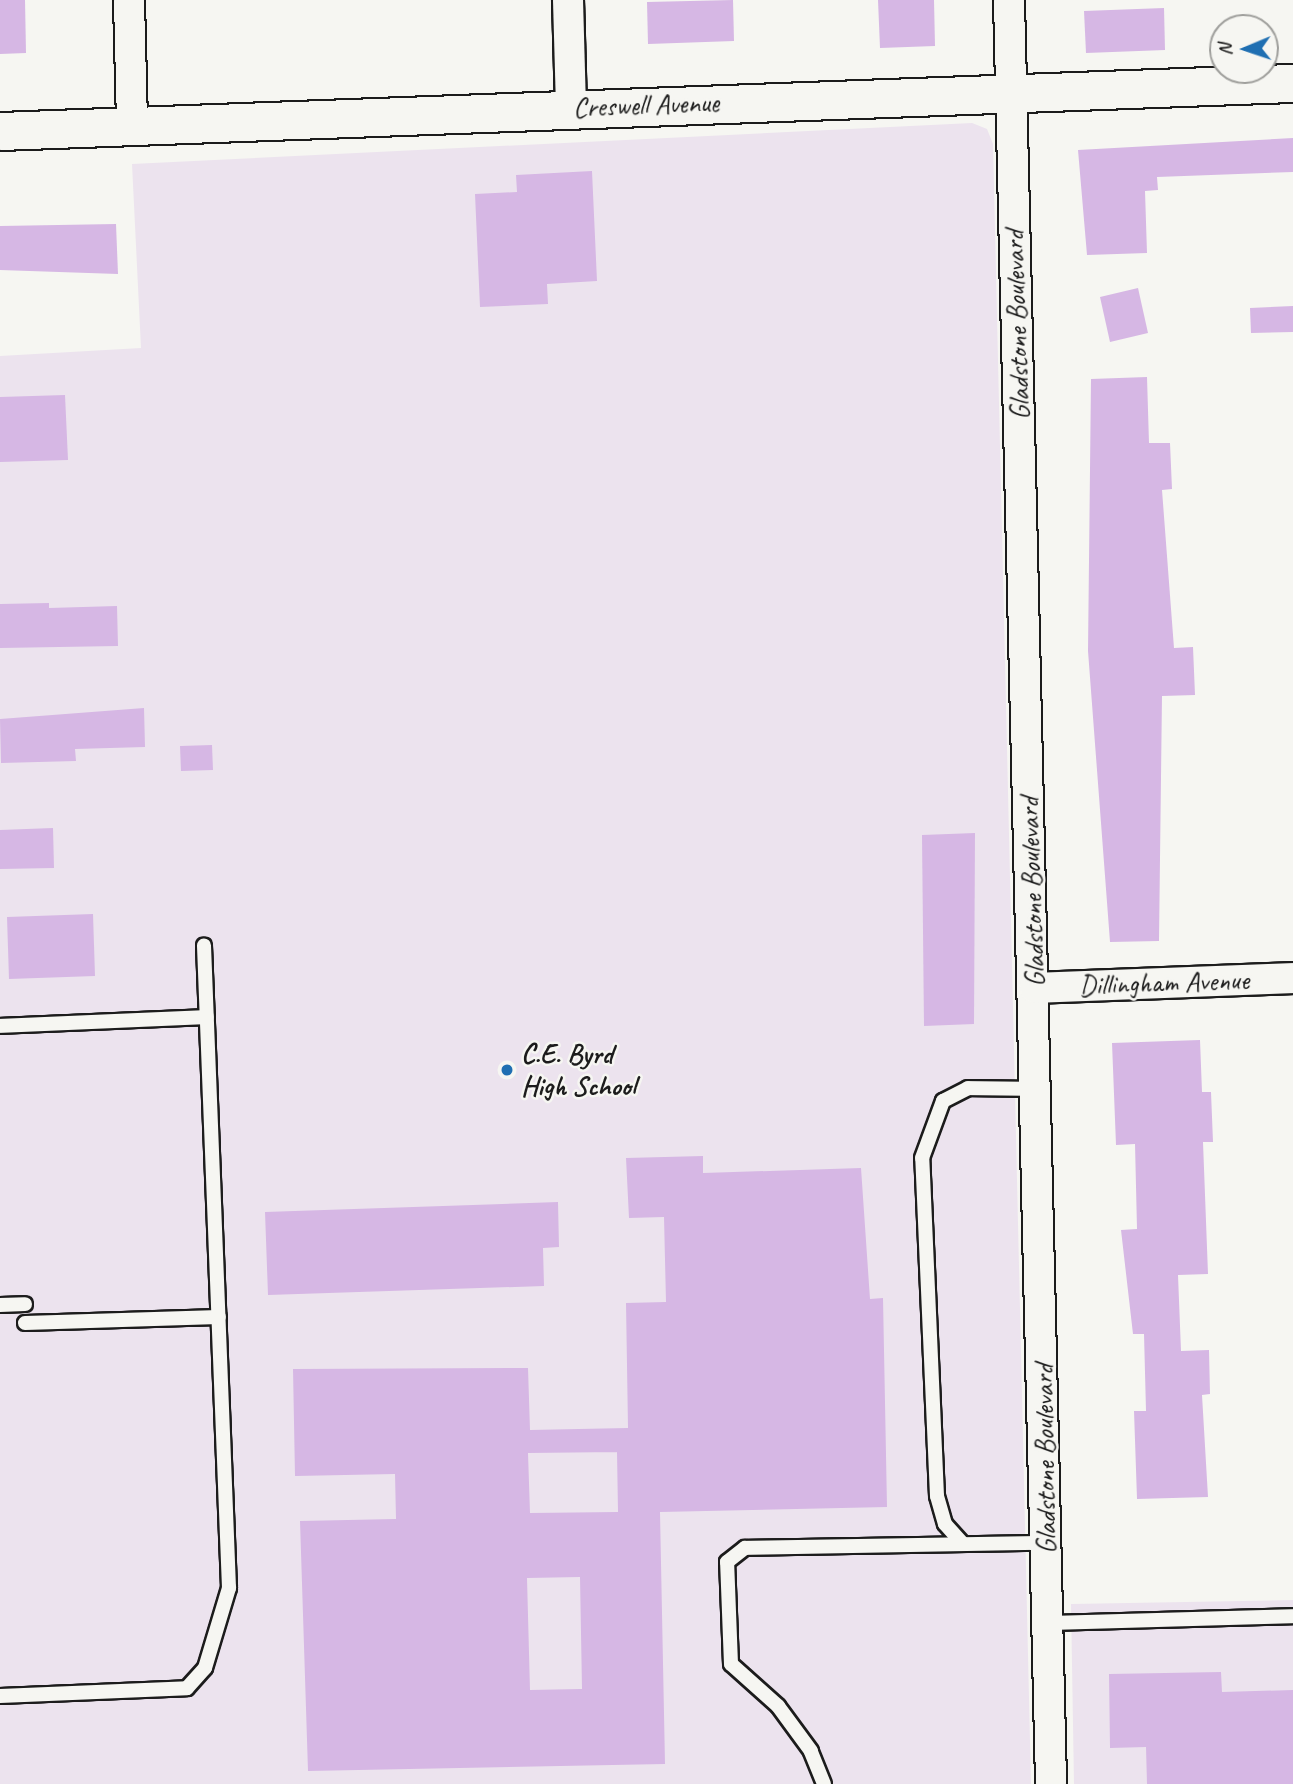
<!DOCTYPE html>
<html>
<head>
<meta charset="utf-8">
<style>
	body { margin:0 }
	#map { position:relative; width:1293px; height:1784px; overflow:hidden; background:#f6f6f2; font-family:Caveat,sans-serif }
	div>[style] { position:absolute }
	.built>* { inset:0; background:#ece3ee }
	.building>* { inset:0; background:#d6b7e4 }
	.roads { filter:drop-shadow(2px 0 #1c1c1c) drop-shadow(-2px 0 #1c1c1c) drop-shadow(0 2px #1c1c1c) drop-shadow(0 -2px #1c1c1c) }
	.service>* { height:14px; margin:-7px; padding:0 7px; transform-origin:7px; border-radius:7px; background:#f6f6f2 }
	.minor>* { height:30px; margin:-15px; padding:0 15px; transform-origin:15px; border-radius:15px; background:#f6f6f2 }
	.tertiary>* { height:37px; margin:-18.5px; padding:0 18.5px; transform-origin:18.5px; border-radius:18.5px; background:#f6f6f2 }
	.dots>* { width:19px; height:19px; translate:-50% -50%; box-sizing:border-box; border:4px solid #f6f6f2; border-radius:50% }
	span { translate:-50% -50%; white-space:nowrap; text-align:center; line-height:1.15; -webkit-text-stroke:5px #f6f6f2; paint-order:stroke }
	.street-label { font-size:28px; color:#1c1c1c }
	.poi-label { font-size:28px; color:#1c1c1c; font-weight:700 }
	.left { translate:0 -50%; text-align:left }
	.north { position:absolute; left:1209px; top:14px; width:70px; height:70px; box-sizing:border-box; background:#f6f6f2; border:2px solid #9f9f9c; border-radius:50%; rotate:268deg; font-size:19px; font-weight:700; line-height:28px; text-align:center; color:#1c1c1c }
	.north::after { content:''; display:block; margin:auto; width:24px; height:32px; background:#1f6fb2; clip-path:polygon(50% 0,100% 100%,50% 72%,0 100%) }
</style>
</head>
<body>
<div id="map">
	<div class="built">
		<i style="clip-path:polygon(972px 123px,987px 129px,993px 144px,1031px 1784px,0 1784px,0 356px,141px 348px,132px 164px)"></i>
		<i style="clip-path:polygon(1293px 1600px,1293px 1784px,1074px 1784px,1071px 1604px)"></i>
	</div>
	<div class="building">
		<i style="clip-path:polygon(0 0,25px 0,26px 53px,0 54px)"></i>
		<i style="clip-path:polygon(733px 0,734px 41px,648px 44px,647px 2px)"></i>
		<i style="clip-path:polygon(878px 0,934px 0,935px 46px,880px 48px)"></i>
		<i style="clip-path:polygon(1164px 8px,1165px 50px,1086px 53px,1084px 11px)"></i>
		<i style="clip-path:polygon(1293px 138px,1293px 172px,1157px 177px,1158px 190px,1145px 191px,1147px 253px,1087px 255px,1078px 150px)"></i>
		<i style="clip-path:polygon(592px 171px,597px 281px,547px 284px,548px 304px,480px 307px,475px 194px,517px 192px,516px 175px)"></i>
		<i style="clip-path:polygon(116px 224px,118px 274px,0 270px,0 226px)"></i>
		<i style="clip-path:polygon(1138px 288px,1148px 333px,1110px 342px,1100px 297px)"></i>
		<i style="clip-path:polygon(1293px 306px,1293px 332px,1251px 333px,1250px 308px)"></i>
		<i style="clip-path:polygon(1147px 377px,1149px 443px,1170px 443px,1172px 489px,1162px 490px,1174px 648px,1193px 647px,1195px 695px,1162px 696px,1159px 941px,1110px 942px,1088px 651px,1091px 379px)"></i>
		<i style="clip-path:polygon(65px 395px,68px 460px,0 462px,0 397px)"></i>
		<i style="clip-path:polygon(49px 603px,49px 608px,117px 606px,118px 646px,0 648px,0 604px)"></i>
		<i style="clip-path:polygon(144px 708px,145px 747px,75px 749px,76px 761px,1px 763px,0 719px)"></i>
		<i style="clip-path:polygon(212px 745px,213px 770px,181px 771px,180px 746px)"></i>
		<i style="clip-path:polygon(53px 828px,54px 868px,0 869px,0 830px)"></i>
		<i style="clip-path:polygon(975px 833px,974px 1024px,924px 1026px,922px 835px)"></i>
		<i style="clip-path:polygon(93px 914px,95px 976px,9px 979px,7px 917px)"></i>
		<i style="clip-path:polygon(1200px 1040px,1202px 1092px,1211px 1092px,1213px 1142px,1203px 1142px,1208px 1274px,1178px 1275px,1181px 1351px,1209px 1350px,1210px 1394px,1202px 1395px,1208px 1497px,1137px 1499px,1134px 1411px,1146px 1411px,1144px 1334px,1133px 1334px,1121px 1230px,1137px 1229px,1135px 1144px,1116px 1145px,1112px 1043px)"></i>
		<i style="clip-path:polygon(evenodd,703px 1156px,703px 1173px,861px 1168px,870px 1299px,883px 1298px,887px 1507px,660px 1512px,665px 1764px,308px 1771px,300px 1521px,396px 1519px,395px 1474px,295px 1476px,293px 1369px,528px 1368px,530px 1430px,628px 1428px,626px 1303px,666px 1302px,664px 1217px,629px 1218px,626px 1158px,703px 1156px,617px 1452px,618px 1512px,530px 1513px,528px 1453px,617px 1452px,703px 1156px,580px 1577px,582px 1689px,530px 1690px,527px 1578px,580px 1577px)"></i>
		<i style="clip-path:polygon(558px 1202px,559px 1247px,543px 1248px,544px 1286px,268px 1295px,265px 1212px)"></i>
		<i style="clip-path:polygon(1221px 1672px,1222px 1692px,1293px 1690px,1293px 1784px,1147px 1784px,1146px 1747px,1110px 1748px,1109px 1674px)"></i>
	</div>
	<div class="roads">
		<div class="service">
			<i style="left:0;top:1026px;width:207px;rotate:-2.5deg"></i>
			<i style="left:0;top:1305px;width:25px;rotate:-2deg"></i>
			<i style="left:25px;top:1323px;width:194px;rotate:-1.8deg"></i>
			<i style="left:963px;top:1544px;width:27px;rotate:-132deg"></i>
			<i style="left:945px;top:1524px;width:29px;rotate:-106deg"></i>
			<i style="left:937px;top:1496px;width:338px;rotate:-92.5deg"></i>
			<i style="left:922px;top:1158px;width:61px;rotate:-69.8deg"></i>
			<i style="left:943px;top:1101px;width:28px;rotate:-27deg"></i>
			<i style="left:968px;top:1088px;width:69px;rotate:0.8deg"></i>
			<i style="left:1048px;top:1623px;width:245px;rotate:-1.6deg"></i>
			<i style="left:0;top:1696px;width:187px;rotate:-2.4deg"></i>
			<i style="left:187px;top:1688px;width:27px;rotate:-48deg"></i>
			<i style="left:205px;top:1668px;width:84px;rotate:-73.3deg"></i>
			<i style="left:229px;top:1588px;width:643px;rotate:-92.23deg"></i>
			<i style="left:824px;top:1784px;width:35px;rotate:-112deg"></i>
			<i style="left:811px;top:1751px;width:56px;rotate:-126.3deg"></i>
			<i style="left:778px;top:1706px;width:63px;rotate:-138.2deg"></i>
			<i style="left:731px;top:1664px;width:102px;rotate:-92.2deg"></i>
			<i style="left:727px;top:1562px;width:23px;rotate:-38deg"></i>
			<i style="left:745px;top:1548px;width:301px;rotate:-1deg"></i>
		</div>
		<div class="minor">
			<i style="left:129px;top:0;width:124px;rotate:88.6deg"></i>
			<i style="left:568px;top:0;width:108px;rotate:88.4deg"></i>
			<i style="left:1009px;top:0;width:1784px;rotate:88.65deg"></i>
			<i style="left:1035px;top:988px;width:258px;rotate:-2.2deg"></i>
		</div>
		<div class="tertiary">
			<i style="left:0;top:131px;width:1294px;rotate:-2.13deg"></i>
		</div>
	</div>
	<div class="dots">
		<i style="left:507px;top:1070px;background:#1f6fb2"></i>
	</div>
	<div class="street-label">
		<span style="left:646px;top:105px;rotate:-2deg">Creswell Avenue</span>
		<span style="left:1017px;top:325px;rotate:-92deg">Gladstone Boulevard</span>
		<span style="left:1032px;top:892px;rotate:-92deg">Gladstone Boulevard</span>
		<span style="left:1164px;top:983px;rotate:-2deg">Dillingham Avenue</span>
		<span style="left:1045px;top:1459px;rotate:-91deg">Gladstone Boulevard</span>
	</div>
	<div class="poi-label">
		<span class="left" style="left:521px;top:1070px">C.E. Byrd<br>High School</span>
	</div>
	<div class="north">N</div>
</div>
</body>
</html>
